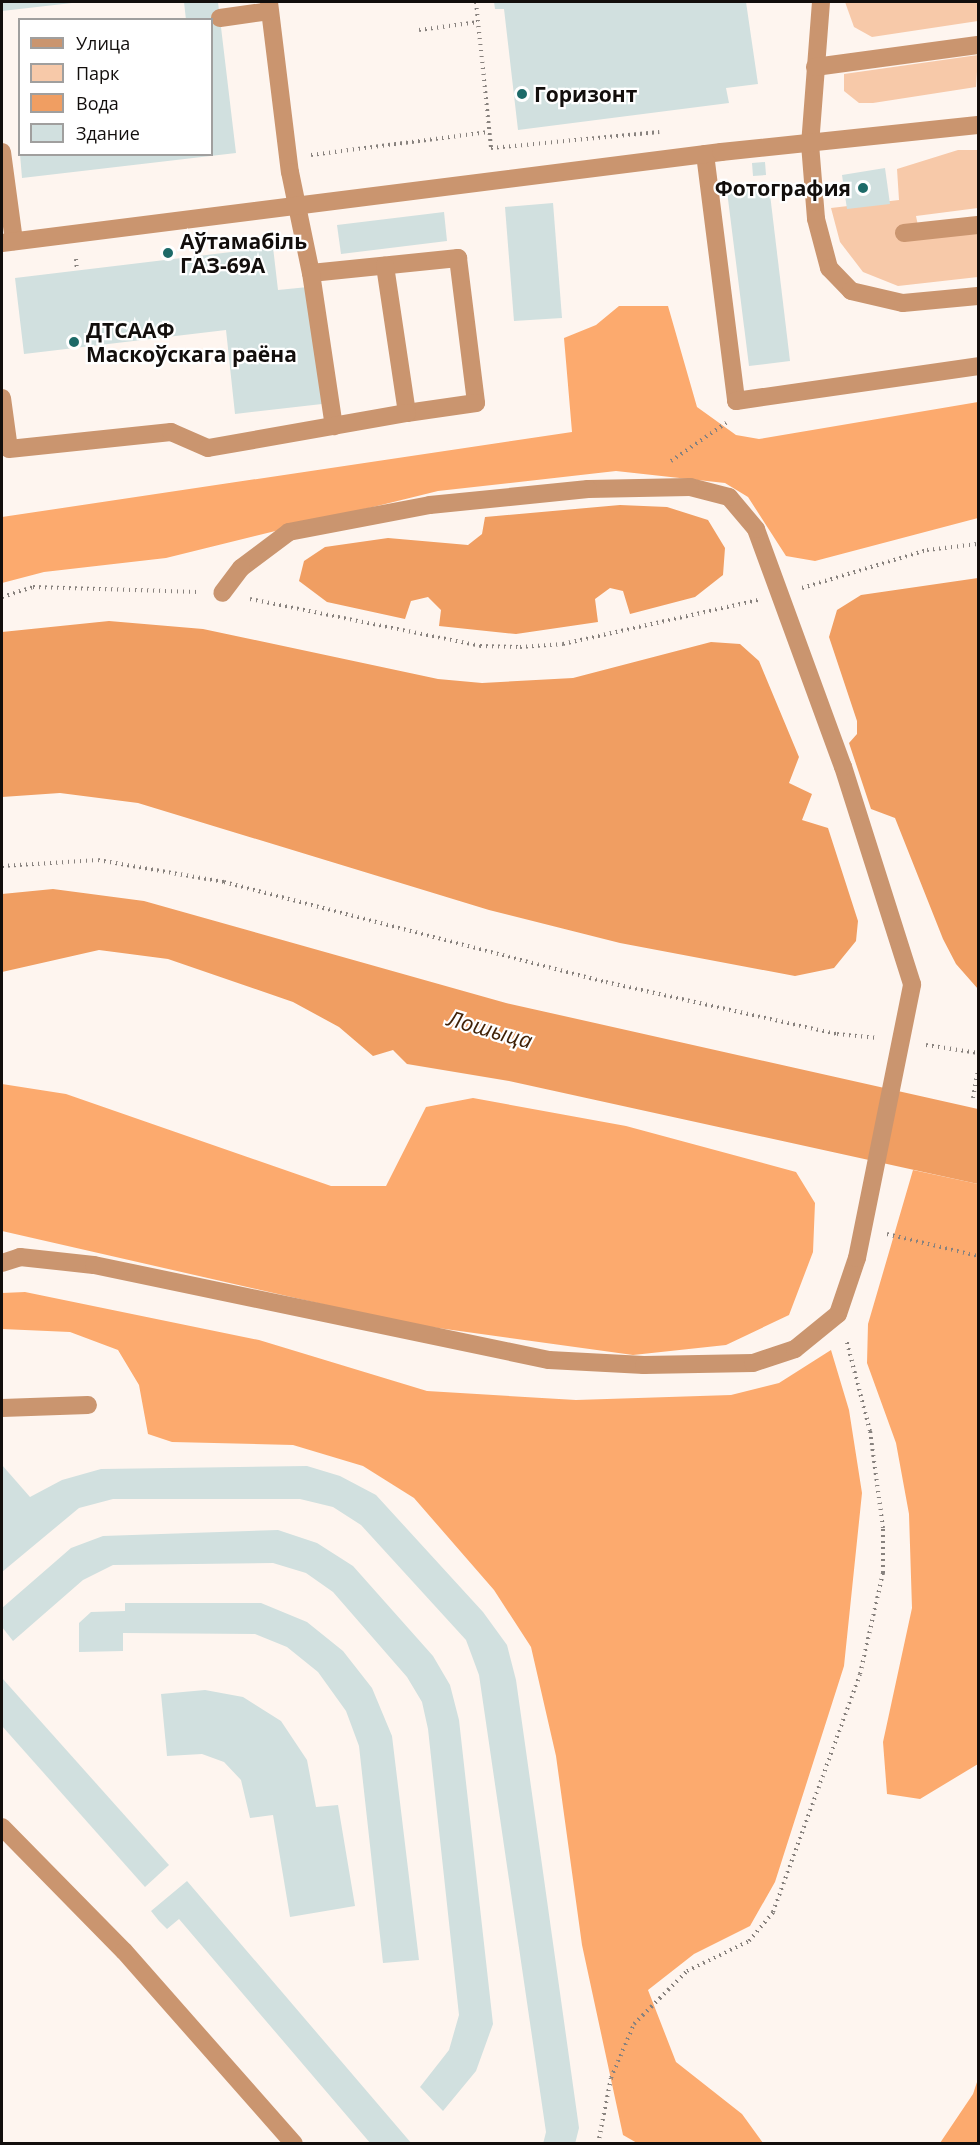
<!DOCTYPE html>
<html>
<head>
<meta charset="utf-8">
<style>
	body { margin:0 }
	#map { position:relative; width:980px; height:2145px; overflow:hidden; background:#fef5ef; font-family:"Open Sans",sans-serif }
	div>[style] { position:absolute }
	.green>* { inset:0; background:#f7c9a9 }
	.forest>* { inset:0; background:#fcaa6e }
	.water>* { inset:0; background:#f09e62 }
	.building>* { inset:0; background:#d1e0df }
	.path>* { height:4px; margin-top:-2px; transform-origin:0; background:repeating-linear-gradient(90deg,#88827e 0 1.5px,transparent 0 6px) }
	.minor>* { height:18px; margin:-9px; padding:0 9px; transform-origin:9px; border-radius:9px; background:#ca956f }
	.dots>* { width:16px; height:16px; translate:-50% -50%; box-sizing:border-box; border:3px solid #fff; border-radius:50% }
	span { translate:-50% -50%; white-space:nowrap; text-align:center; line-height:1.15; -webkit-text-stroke:4.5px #fff; paint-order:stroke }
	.poi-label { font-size:21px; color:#120e0c; font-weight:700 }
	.left { translate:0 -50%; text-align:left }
	.right { translate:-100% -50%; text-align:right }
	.water-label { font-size:22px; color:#412207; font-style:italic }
	.frame { position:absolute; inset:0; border:3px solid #120e0c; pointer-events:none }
	.legend { position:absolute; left:18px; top:18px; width:195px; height:138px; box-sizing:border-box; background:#fff; border:2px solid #a09f9e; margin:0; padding:8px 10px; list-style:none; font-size:18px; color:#120e0c }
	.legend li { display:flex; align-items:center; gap:12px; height:30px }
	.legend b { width:30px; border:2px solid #a09f9e }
</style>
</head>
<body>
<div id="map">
	<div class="green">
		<i style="clip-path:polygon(845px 2px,978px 2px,978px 21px,872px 37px,854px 27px)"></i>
		<i style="clip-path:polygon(978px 55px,976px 87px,873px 103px,859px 103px,844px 91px,844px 74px)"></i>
		<i style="clip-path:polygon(958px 150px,978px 150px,978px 208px,916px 216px,920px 235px,978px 229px,978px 277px,898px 286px,863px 272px,840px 242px,831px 208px,899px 200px,897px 169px)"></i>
	</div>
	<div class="forest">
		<i style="clip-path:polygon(619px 306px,668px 306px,697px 407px,736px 435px,759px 439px,978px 402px,978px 518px,815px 561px,786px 556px,748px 497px,725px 483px,616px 471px,438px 491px,166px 558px,44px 572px,2px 583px,2px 517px,572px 432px,564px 338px,596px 325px)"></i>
		<i style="clip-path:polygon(2px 1084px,66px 1094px,331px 1186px,386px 1186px,426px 1107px,473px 1098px,626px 1126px,796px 1172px,815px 1203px,813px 1252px,789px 1315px,726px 1345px,633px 1355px,409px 1324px,2px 1231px)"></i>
		<i style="clip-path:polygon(913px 1170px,978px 1184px,978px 1764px,920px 1799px,887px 1794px,883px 1742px,912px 1608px,909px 1514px,896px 1443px,867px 1363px,868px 1324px)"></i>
		<i style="clip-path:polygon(25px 1292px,259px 1340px,427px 1391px,576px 1400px,731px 1395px,779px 1383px,831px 1350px,849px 1410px,862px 1493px,844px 1666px,775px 1882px,750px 1926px,694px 1954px,648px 1990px,676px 2062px,742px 2114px,763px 2143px,637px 2143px,623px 2135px,582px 1945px,556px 1756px,531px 1647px,494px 1590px,414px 1498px,363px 1466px,293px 1445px,172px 1442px,148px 1434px,139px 1385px,118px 1350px,70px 1332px,2px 1329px,2px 1293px)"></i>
		<i style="clip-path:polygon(978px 2079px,978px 2143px,940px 2143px,973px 2094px)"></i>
	</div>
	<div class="water">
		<i style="clip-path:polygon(620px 505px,667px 507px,708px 520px,725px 548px,723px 575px,695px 597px,630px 614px,623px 591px,610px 588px,595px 599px,598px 622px,516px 634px,439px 626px,441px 610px,428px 597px,411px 601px,405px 619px,327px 602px,299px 581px,304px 561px,325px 547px,388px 538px,468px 545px,482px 534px,485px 517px)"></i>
		<i style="clip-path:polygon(978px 578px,978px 989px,956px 964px,943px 939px,895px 818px,871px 809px,849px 743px,857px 734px,857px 721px,829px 637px,837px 610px,861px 595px)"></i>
		<i style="clip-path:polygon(109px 621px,203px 629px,438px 679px,482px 683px,573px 678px,711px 642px,740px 644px,759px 661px,799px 757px,789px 783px,812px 794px,802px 820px,828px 828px,858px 921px,856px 941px,834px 968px,795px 976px,620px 943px,489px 910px,138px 803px,60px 793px,2px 797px,2px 632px)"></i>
		<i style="clip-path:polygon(53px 889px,144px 901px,506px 1003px,978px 1109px,978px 1184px,509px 1081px,407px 1064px,393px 1050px,373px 1056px,339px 1027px,293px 1002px,168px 959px,99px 950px,2px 972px,2px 894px)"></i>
	</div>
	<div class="building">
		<i style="clip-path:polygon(2px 2px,72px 2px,72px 3px,2px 11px)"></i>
		<i style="clip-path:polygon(184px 2px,218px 2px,236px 153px,22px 178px,20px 154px,212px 154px,212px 20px,186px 20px)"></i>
		<i style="clip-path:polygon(494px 2px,746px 2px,758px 84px,726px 88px,729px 103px,518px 130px,504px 9px,495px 9px)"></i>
		<i style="clip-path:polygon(765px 162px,766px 175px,753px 176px,752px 163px)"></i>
		<i style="clip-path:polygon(885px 168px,890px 204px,847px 209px,842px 175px)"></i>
		<i style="clip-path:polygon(769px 186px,790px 361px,749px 366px,727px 191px)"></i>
		<i style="clip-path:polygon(553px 203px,562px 318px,514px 321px,505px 207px)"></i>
		<i style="clip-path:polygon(444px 212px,447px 241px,341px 254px,337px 225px)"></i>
		<i style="clip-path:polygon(273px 247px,278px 290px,308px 287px,322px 404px,235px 414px,226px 330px,24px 354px,15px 278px)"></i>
		<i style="clip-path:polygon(2px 1465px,30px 1497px,62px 1480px,101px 1469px,307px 1466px,340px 1476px,376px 1495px,483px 1612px,507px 1645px,516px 1680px,579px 2128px,575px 2144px,543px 2144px,546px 2132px,479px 1675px,466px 1640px,361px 1525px,333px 1507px,300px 1499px,113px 1499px,79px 1508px,2px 1572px)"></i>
		<i style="clip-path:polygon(278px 1530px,317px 1543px,353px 1566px,433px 1656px,450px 1685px,459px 1720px,493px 2024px,476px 2071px,443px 2111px,420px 2087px,449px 2050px,459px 2015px,428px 1729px,422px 1702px,407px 1677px,333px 1592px,306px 1573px,273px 1563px,113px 1565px,83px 1580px,13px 1641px,2px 1627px,2px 1608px,71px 1548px,103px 1536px)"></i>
		<i style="clip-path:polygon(125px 1603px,261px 1603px,307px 1622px,343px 1651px,372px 1688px,392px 1736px,419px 1960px,383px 1963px,359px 1746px,346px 1711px,318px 1672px,287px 1647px,255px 1634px,123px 1633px,123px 1651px,79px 1652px,79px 1623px,91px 1612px,125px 1611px)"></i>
		<i style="clip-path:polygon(2px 1678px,169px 1865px,145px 1887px,2px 1726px)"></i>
		<i style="clip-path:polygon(205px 1690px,243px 1697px,281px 1721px,307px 1760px,316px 1807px,338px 1805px,355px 1906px,290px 1917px,273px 1815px,250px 1818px,241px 1780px,224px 1762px,202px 1754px,167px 1756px,161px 1694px)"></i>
		<i style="clip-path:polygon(187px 1881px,412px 2144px,371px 2144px,179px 1919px,167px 1929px,159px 1921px,151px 1911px)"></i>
	</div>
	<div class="path">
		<i style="left:476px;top:2px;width:147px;rotate:84.1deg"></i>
		<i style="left:491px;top:148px;width:169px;rotate:-5.4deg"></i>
		<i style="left:419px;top:30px;width:60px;rotate:-7.7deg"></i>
		<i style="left:311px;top:155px;width:179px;rotate:-7.4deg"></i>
		<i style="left:76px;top:259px;width:11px;rotate:85deg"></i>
		<i style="left:671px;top:461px;width:67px;rotate:-34.6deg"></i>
		<i style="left:802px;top:588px;width:131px;rotate:-16.9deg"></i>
		<i style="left:927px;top:550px;width:51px;rotate:-6.7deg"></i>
		<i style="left:2px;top:597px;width:33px;rotate:-18deg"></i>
		<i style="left:33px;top:587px;width:165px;rotate:1.7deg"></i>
		<i style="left:250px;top:599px;width:235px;rotate:11.5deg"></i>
		<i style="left:480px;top:646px;width:40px;rotate:1.4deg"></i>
		<i style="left:520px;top:647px;width:43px;rotate:-4deg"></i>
		<i style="left:563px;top:644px;width:200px;rotate:-12.7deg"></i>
		<i style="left:2px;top:866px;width:96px;rotate:-3.6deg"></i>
		<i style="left:98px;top:860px;width:128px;rotate:9.9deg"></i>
		<i style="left:224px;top:882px;width:395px;rotate:14.7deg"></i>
		<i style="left:606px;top:982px;width:237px;rotate:12.7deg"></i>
		<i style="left:837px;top:1034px;width:40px;rotate:5.7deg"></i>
		<i style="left:926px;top:1045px;width:53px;rotate:8.7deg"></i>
		<i style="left:973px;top:1098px;width:28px;rotate:-80deg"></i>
		<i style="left:887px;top:1234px;width:94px;rotate:13.6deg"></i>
		<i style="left:598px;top:2144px;width:67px;rotate:-78.9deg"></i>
		<i style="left:611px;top:2078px;width:59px;rotate:-66.9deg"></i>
		<i style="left:634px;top:2024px;width:75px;rotate:-45deg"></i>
		<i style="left:687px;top:1971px;width:69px;rotate:-25.8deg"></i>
		<i style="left:749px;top:1941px;width:38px;rotate:-50deg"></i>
		<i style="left:773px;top:1912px;width:253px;rotate:-69.9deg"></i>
		<i style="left:860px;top:1674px;width:104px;rotate:-77.2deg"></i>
		<i style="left:883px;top:1573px;width:45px;rotate:-90deg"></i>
		<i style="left:883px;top:1528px;width:98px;rotate:-97.6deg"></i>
		<i style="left:870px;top:1431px;width:95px;rotate:-104.6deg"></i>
	</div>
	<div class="minor">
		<i style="left:269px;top:2px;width:171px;rotate:83deg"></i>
		<i style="left:290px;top:172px;width:103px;rotate:78.3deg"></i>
		<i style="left:311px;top:273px;width:148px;rotate:-5.8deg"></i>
		<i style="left:458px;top:258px;width:146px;rotate:82.9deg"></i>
		<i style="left:476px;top:403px;width:70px;rotate:171.8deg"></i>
		<i style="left:407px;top:413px;width:149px;rotate:-98.5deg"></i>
		<i style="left:821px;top:2px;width:142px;rotate:94.4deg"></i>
		<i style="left:810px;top:144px;width:75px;rotate:85.4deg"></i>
		<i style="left:816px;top:219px;width:51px;rotate:75.1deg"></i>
		<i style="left:829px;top:268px;width:32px;rotate:46deg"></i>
		<i style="left:851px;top:291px;width:53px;rotate:13deg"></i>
		<i style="left:903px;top:303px;width:75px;rotate:-5.3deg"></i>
		<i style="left:220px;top:18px;width:50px;rotate:-8deg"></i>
		<i style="left:815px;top:67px;width:164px;rotate:-7.7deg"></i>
		<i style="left:2px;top:152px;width:90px;rotate:82.3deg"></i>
		<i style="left:705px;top:154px;width:249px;rotate:82.8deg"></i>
		<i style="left:736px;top:401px;width:245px;rotate:-8.2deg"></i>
		<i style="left:904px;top:233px;width:74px;rotate:-6.2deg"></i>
		<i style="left:2px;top:243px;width:725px;rotate:-7.21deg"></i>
		<i style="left:721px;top:152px;width:258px;rotate:-6deg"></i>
		<i style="left:311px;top:273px;width:155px;rotate:81.5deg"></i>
		<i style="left:2px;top:398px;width:51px;rotate:82.2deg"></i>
		<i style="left:9px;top:449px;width:163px;rotate:-6deg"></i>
		<i style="left:171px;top:432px;width:40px;rotate:23.4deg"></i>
		<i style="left:208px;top:448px;width:202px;rotate:-10deg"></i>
		<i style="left:2px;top:1263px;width:19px;rotate:-18deg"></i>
		<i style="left:20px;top:1257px;width:74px;rotate:6.2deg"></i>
		<i style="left:94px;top:1265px;width:465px;rotate:11.8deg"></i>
		<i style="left:549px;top:1360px;width:95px;rotate:3deg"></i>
		<i style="left:644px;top:1365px;width:109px;rotate:-1.1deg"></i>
		<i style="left:753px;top:1363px;width:44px;rotate:-18.4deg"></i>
		<i style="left:795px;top:1349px;width:55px;rotate:-39.1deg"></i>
		<i style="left:838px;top:1314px;width:59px;rotate:-71.3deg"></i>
		<i style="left:857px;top:1258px;width:279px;rotate:-78.6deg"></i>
		<i style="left:912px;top:984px;width:228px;rotate:-107.6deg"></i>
		<i style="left:843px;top:767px;width:253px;rotate:-110.1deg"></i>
		<i style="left:756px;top:529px;width:42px;rotate:-130.2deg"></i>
		<i style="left:729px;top:497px;width:40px;rotate:-165.6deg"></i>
		<i style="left:690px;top:487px;width:102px;rotate:178.9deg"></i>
		<i style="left:588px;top:489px;width:159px;rotate:174.2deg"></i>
		<i style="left:430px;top:505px;width:144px;rotate:169.2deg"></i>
		<i style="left:289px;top:532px;width:60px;rotate:143.1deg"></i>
		<i style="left:241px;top:568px;width:31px;rotate:127deg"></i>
		<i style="left:2px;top:1408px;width:86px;rotate:-2deg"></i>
		<i style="left:2px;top:1827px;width:174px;rotate:45.5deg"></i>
		<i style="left:124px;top:1951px;width:257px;rotate:48.6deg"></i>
	</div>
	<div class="dots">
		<i style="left:522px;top:94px;background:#1d6a68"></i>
		<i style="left:863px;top:188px;background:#1d6a68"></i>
		<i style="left:168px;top:253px;background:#1d6a68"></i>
		<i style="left:74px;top:342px;background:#1d6a68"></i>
	</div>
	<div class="poi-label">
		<span class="left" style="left:534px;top:94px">Горизонт</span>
		<span class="right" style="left:851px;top:188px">Фотография</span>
		<span class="left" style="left:180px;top:253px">Аўтамабіль<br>ГАЗ-69А</span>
		<span class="left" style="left:86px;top:342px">ДТСААФ<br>Маскоўскага раёна</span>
	</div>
	<div class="water-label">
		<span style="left:490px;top:1029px;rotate:16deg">Лошыца</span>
	</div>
	<div class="frame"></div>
	<ul class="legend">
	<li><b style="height:8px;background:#ca956f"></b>Улица</li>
	<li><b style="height:16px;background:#f7c9a9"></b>Парк</li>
	<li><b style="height:16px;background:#f09e62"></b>Вода</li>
	<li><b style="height:16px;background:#d1e0df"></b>Здание</li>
	</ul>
</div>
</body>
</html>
